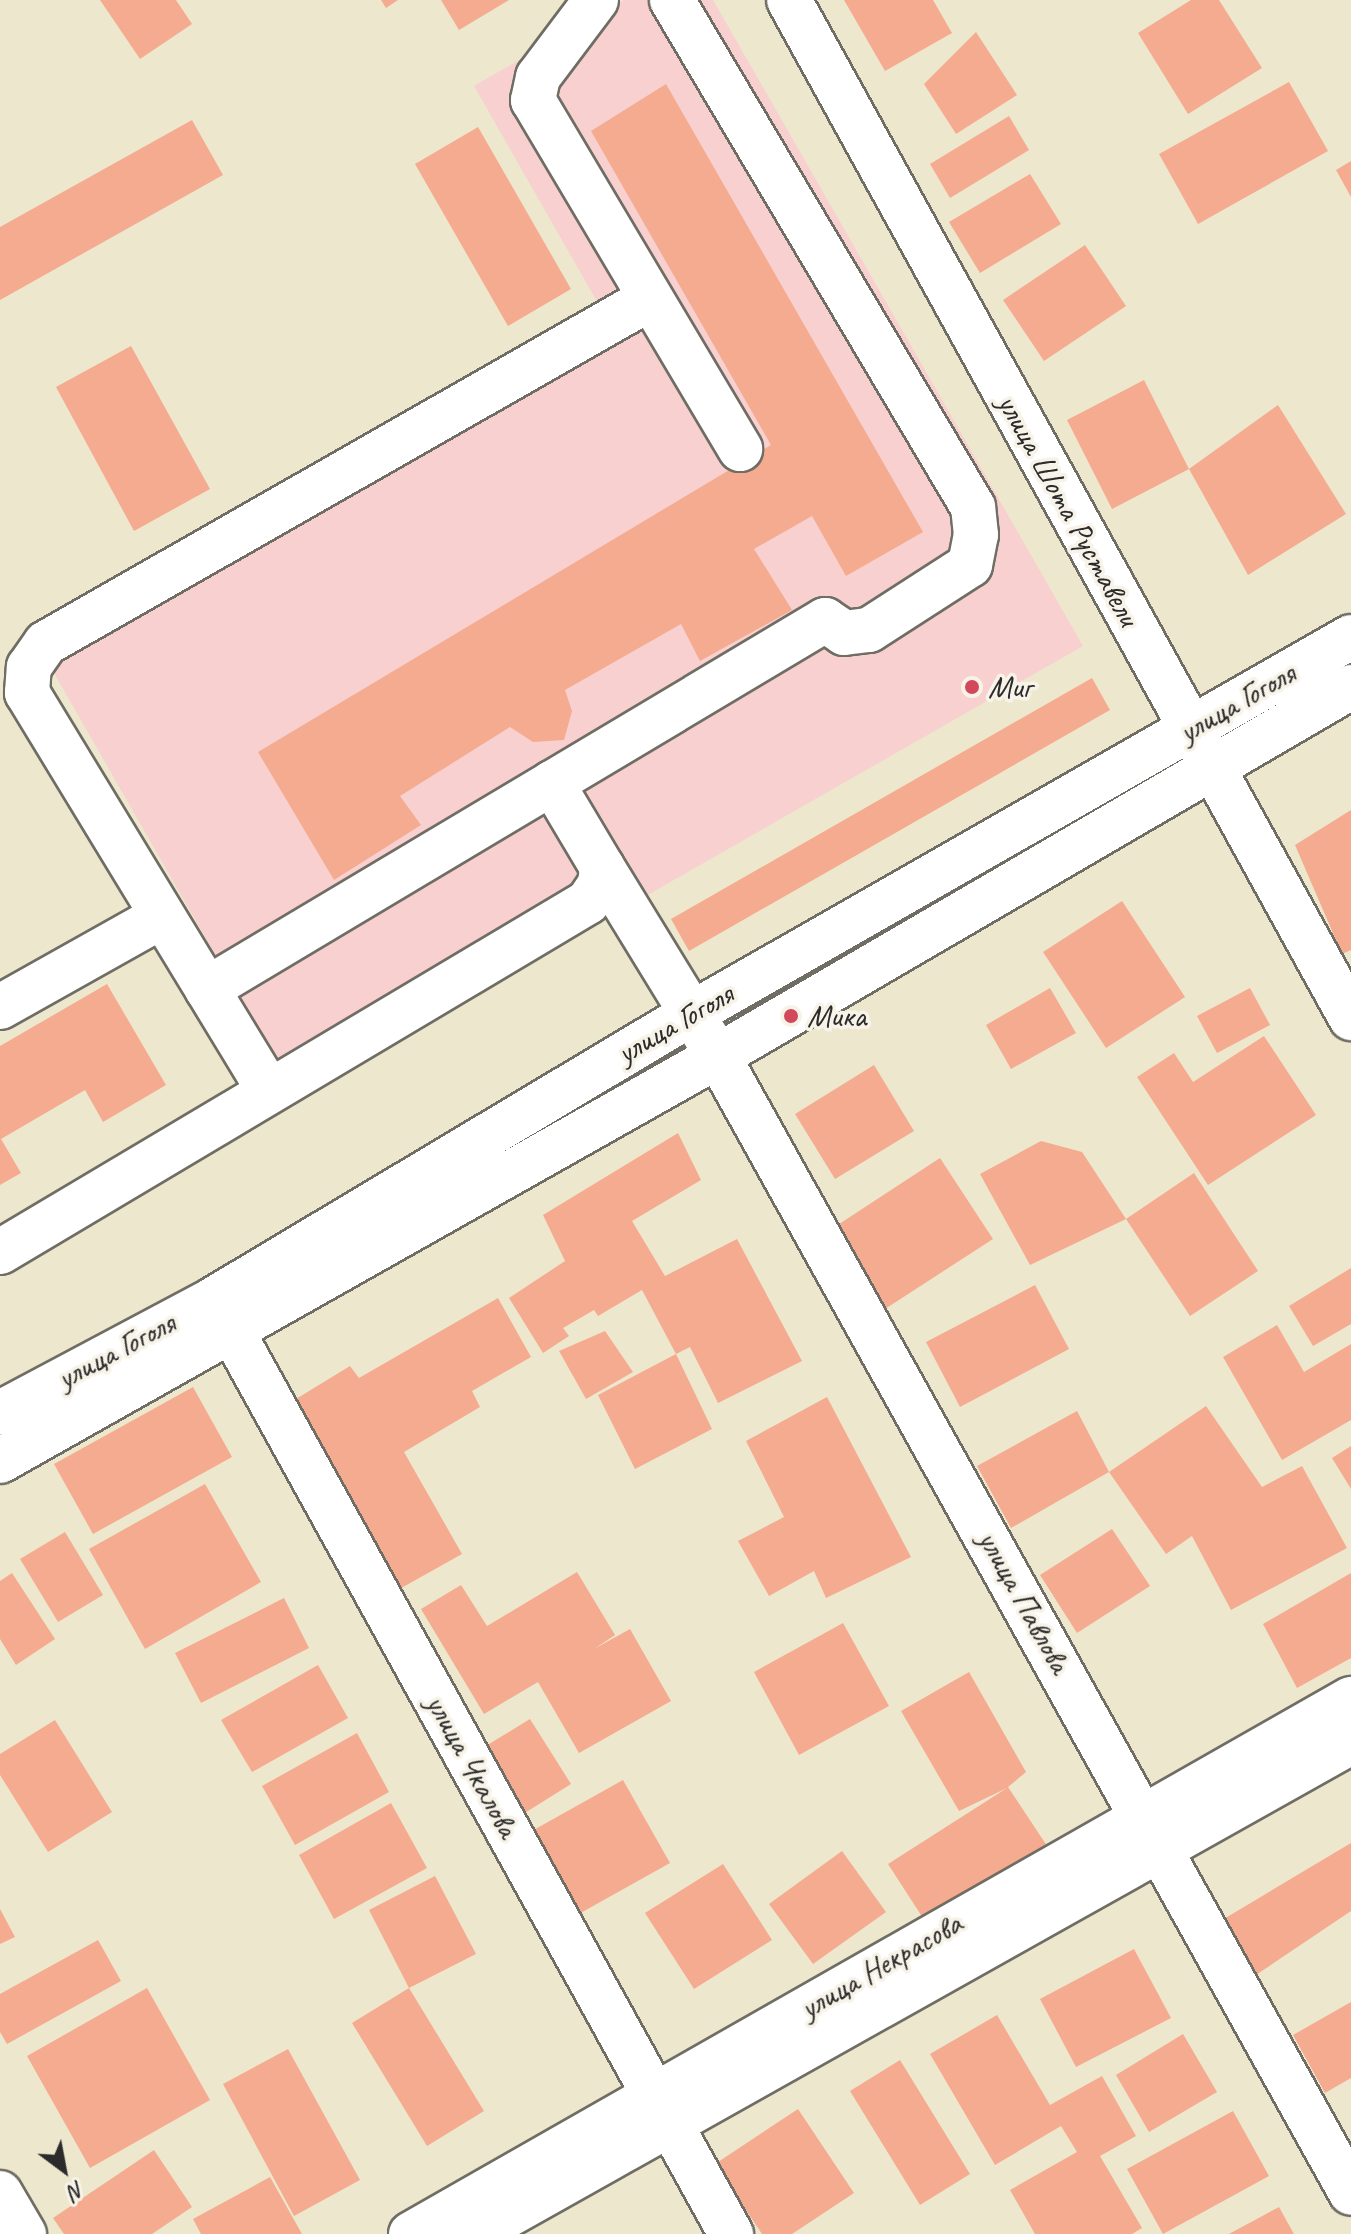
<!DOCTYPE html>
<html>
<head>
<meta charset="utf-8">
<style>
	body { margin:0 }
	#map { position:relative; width:1351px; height:2234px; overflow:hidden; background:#ede7cd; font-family:Caveat,sans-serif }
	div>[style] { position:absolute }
	.built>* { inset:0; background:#f7d0cf }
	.building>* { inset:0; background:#f5ab90 }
	.roads { filter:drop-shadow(2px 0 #6f6d64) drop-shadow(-2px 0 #6f6d64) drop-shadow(0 2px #6f6d64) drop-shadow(0 -2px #6f6d64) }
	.minor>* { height:44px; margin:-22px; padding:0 22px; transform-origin:22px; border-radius:22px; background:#fff }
	.dots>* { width:22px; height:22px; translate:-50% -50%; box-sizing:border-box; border:4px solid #f7f3e8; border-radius:50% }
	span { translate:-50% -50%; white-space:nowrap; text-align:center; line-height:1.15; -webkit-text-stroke:7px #f7f3e8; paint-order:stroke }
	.street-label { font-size:32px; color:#2b2b2b }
	.poi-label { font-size:32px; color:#2b2b2b }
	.left { translate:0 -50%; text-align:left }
	.north { position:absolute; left:24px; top:2130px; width:80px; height:80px; -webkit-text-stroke:6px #f7f3e8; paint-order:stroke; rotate:148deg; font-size:22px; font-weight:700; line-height:32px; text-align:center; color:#2b2b2b }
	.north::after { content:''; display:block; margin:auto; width:28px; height:36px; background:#2b2b2b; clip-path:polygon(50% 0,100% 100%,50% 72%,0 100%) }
</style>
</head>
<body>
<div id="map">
	<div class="built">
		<i style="clip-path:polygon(624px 0,713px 0,1083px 646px,296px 1096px,34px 638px,603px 312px,474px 86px)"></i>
	</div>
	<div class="building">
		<i style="clip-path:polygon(100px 0,176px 0,192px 24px,140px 59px)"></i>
		<i style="clip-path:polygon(381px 0,398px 0,386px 8px)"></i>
		<i style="clip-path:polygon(441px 0,509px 0,459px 30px)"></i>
		<i style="clip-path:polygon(844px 0,933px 0,952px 33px,885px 71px)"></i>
		<i style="clip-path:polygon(1191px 0,1219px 0,1262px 68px,1188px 114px,1138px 33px)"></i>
		<i style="clip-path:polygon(976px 32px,1017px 95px,956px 134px,924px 84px)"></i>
		<i style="clip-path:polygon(1289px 82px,1328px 151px,1198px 224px,1159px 154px)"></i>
		<i style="clip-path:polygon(666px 84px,923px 532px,846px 576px,812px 516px,754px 549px,792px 610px,700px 661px,681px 624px,565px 690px,572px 711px,564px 740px,533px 742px,510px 727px,400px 796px,421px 825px,334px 880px,258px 752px,771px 445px,591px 131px)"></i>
		<i style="clip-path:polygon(1009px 116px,1029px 150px,950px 198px,930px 164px)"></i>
		<i style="clip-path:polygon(192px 120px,223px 175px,0 300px,0 227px)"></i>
		<i style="clip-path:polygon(478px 127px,571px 289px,508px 326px,415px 164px)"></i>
		<i style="clip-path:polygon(1351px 161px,1351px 197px,1336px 170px)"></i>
		<i style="clip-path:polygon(1030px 174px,1061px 224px,980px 273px,949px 222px)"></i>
		<i style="clip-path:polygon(1085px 245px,1126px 306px,1044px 361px,1003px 300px)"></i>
		<i style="clip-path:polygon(131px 346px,210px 489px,134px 531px,56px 387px)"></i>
		<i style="clip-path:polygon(1144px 380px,1189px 469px,1112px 509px,1067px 420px)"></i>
		<i style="clip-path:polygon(1278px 405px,1346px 514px,1248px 575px,1189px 469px)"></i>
		<i style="clip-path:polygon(1092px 678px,1110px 710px,689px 951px,671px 919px)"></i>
		<i style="clip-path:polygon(1351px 810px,1351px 950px,1342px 954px,1295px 845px)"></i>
		<i style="clip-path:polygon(1122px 901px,1185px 997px,1106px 1048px,1043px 952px)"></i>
		<i style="clip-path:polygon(107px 984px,166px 1085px,103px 1122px,85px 1090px,1px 1139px,21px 1173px,0 1185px,0 1046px)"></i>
		<i style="clip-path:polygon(1050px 988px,1076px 1033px,1011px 1069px,986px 1025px)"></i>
		<i style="clip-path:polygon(1250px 988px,1270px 1025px,1217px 1053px,1197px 1016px)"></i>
		<i style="clip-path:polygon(1264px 1036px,1316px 1115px,1208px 1185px,1137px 1077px,1174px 1053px,1193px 1082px)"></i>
		<i style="clip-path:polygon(874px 1065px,914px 1131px,835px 1179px,795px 1114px)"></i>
		<i style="clip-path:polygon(678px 1133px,701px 1180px,632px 1221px,665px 1276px,737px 1239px,802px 1361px,718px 1403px,690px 1347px,676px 1354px,642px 1290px,598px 1316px,594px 1310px,563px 1328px,569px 1336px,543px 1353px,509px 1298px,565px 1261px,543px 1215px)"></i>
		<i style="clip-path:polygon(1041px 1141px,1082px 1152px,1126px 1219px,1194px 1173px,1258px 1271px,1190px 1316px,1126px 1219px,1030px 1265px,980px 1174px)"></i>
		<i style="clip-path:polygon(940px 1158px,993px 1239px,885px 1309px,833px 1228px)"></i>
		<i style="clip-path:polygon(1351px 1268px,1351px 1324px,1313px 1346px,1289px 1306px)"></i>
		<i style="clip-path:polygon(1035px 1285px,1069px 1349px,960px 1407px,926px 1342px)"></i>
		<i style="clip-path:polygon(498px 1298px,531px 1357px,472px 1391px,480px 1407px,404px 1452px,462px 1554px,387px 1596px,291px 1402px,350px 1366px,359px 1378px)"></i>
		<i style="clip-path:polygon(1277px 1325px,1304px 1372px,1351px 1344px,1351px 1420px,1282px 1460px,1223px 1357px)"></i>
		<i style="clip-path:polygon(605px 1331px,633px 1372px,586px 1399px,559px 1351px)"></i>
		<i style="clip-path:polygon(676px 1354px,712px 1429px,635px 1469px,598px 1395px)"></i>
		<i style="clip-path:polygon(193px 1387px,232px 1457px,93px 1534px,54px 1464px)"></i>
		<i style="clip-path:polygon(827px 1397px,911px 1557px,826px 1598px,814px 1571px,769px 1596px,738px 1541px,784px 1517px,746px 1441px)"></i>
		<i style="clip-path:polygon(1206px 1406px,1262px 1487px,1302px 1466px,1347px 1548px,1231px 1610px,1192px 1536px,1166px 1554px,1109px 1472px)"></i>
		<i style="clip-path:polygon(1077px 1411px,1109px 1472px,1011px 1528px,977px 1466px)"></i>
		<i style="clip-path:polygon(1351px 1446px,1351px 1489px,1332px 1458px)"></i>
		<i style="clip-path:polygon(205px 1484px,261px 1582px,145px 1649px,89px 1549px)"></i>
		<i style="clip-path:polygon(1112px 1529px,1150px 1586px,1077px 1633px,1040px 1575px)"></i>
		<i style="clip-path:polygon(65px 1532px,103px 1595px,58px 1622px,20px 1559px)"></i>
		<i style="clip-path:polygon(577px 1572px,615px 1635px,594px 1649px,630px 1629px,671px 1701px,579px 1753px,538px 1682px,484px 1714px,421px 1609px,461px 1585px,487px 1626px)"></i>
		<i style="clip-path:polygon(12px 1573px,55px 1639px,16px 1665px,0 1639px,0 1581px)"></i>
		<i style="clip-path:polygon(1351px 1573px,1351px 1658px,1297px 1688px,1263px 1624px)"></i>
		<i style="clip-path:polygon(284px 1598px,309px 1648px,201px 1703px,175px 1653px)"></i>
		<i style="clip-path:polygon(843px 1623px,889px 1706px,799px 1755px,754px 1672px)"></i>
		<i style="clip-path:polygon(318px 1665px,348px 1718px,252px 1772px,221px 1720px)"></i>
		<i style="clip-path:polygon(969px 1672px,1026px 1772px,1008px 1787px,1053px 1855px,932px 1932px,888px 1864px,1007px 1788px,959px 1811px,901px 1711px)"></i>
		<i style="clip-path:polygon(530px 1719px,571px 1784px,512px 1821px,471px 1755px)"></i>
		<i style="clip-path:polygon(55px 1720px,112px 1812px,48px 1852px,0 1775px,0 1754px)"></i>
		<i style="clip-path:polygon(357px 1733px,389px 1792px,295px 1845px,262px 1786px)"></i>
		<i style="clip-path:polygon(623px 1780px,670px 1863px,577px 1915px,530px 1832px)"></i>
		<i style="clip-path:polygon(391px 1803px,427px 1868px,334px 1919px,299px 1855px)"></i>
		<i style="clip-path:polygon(1351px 1843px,1351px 1911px,1256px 1975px,1222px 1920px)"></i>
		<i style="clip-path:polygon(842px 1851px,886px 1912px,813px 1964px,769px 1904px)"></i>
		<i style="clip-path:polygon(723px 1864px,772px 1940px,694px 1989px,645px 1913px)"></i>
		<i style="clip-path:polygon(435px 1876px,476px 1954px,409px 1988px,369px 1910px)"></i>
		<i style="clip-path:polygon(0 1909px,15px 1937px,0 1944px)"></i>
		<i style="clip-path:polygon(98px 1940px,121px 1981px,7px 2044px,0 2032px,0 1994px)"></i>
		<i style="clip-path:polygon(1134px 1949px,1171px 2018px,1076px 2067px,1040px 1999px)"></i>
		<i style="clip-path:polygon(147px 1988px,210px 2100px,90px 2168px,27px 2056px)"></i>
		<i style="clip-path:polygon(409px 1988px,484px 2111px,427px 2146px,352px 2023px)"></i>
		<i style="clip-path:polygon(1351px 2002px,1351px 2078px,1325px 2093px,1293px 2035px)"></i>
		<i style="clip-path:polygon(997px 2015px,1050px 2105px,1102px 2076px,1136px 2136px,1100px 2156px,1142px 2228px,1132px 2234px,1035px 2234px,1010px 2190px,1077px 2152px,1061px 2126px,995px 2165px,930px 2054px)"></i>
		<i style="clip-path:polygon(1183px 2034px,1217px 2092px,1149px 2132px,1116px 2075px)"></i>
		<i style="clip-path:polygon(288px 2049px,360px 2180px,294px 2216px,223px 2084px)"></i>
		<i style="clip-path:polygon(900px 2060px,970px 2174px,920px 2205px,850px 2091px)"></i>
		<i style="clip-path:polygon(798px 2109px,854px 2193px,792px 2234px,762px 2234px,715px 2164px)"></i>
		<i style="clip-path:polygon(1233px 2111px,1269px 2176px,1163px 2234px,1127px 2169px)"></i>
		<i style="clip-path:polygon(154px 2150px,192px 2207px,152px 2234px,64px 2234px,53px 2218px)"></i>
		<i style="clip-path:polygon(270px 2177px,302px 2234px,201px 2234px,193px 2219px)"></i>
		<i style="clip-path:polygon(1279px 2207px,1294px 2234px,1229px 2234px)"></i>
	</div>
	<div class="roads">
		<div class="minor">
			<i style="left:596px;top:0;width:96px;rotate:127deg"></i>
			<i style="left:538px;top:77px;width:24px;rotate:102deg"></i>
			<i style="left:533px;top:100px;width:406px;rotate:59.3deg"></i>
			<i style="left:789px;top:0;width:1163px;rotate:61.1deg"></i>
			<i style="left:602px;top:867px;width:222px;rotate:58.5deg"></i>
			<i style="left:718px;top:1056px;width:1301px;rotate:60.89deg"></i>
			<i style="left:207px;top:989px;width:720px;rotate:-30.84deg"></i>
			<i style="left:825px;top:620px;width:23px;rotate:34deg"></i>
			<i style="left:844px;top:633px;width:25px;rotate:-7deg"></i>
			<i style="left:869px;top:630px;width:120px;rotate:-32.8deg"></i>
			<i style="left:970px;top:565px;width:31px;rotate:-79deg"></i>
			<i style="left:976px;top:535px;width:28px;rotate:-96deg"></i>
			<i style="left:973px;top:507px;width:590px;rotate:-120.7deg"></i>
			<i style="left:0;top:1007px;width:186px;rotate:-29.3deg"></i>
			<i style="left:268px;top:1089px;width:464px;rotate:-121.3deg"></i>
			<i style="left:27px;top:693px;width:26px;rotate:-86deg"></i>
			<i style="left:29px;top:667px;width:29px;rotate:-55deg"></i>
			<i style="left:46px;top:643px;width:694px;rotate:-29.7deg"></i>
			<i style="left:0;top:1252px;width:684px;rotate:-30.76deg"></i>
			<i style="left:588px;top:902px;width:22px;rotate:-56deg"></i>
			<i style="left:600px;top:884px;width:17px;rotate:-83deg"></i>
			<i style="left:602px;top:867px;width:98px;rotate:-120.8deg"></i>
			<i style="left:217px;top:1304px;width:1063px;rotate:61.07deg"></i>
			<i style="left:0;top:1413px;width:242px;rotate:-28deg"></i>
			<i style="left:214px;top:1299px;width:556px;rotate:-30.86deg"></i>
			<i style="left:691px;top:1014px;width:760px;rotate:-29.74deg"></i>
			<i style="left:0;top:1461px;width:824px;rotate:-29.43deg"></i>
			<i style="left:718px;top:1056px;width:733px;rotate:-30.24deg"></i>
			<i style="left:0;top:2193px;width:48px;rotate:59.7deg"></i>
			<i style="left:411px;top:2234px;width:1082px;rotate:-29.65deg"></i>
			<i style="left:474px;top:2234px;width:1006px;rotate:-29.29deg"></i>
		</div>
	</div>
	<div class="dots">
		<i style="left:972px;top:687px;background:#d1495b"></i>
		<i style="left:791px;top:1016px;background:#d1495b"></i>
	</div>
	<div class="street-label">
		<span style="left:1068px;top:510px;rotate:61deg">улица Шота Руставели</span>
		<span style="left:1237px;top:703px;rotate:-30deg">улица Гоголя</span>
		<span style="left:675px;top:1024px;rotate:-30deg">улица Гоголя</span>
		<span style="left:116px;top:1351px;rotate:-28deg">улица Гоголя</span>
		<span style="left:1024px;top:1602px;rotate:61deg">улица Павлова</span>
		<span style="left:472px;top:1766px;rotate:61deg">улица Чкалова</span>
		<span style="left:881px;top:1966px;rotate:-30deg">улица Некрасова</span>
	</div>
	<div class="poi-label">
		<span class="left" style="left:988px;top:687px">Миг</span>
		<span class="left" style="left:807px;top:1016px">Мика</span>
	</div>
	<div class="north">N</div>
</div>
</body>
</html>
